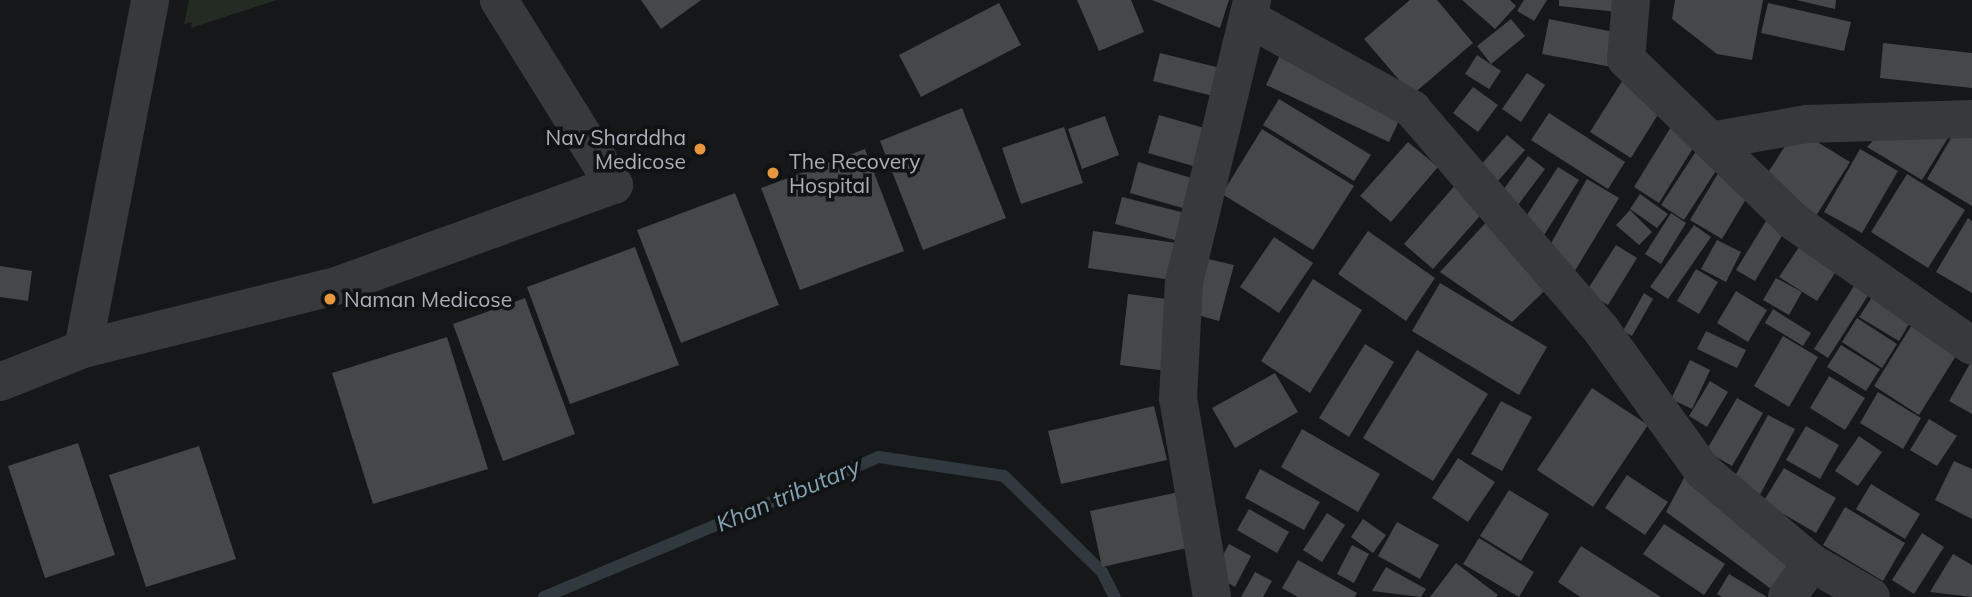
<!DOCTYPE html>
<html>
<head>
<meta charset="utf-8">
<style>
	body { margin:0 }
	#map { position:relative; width:1972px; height:597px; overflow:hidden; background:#161718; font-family:Mulish,sans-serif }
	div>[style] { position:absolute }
	.green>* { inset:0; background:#232b23 }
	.stream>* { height:12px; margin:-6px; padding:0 6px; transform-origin:6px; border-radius:6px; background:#2f393e }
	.building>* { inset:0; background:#46474b }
	.minor>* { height:38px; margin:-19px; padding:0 19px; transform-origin:19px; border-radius:19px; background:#38393d }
	.dots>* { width:19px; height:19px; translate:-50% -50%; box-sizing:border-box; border:4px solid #111213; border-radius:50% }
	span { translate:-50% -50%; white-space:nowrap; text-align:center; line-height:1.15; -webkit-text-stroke:7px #111213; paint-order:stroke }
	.poi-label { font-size:21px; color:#a9b0b8 }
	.right { translate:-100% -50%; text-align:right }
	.left { translate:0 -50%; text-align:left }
	.water-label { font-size:23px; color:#82a2b1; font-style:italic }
</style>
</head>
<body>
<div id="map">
	<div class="green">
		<i style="clip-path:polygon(189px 0,277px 0,191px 28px,192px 22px,184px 24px)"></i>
	</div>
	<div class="stream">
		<i style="left:544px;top:597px;width:363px;rotate:-22.7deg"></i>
		<i style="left:879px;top:457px;width:126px;rotate:8.6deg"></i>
		<i style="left:1004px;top:476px;width:137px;rotate:44.4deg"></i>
		<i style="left:1102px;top:572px;width:28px;rotate:63deg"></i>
	</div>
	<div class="building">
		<i style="clip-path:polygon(641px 0,701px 0,661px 29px)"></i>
		<i style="clip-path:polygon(1077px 0,1131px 0,1144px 32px,1099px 51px)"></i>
		<i style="clip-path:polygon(1152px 0,1229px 0,1220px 28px)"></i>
		<i style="clip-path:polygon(1410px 0,1437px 0,1473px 43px,1412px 95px,1364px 39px)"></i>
		<i style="clip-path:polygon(1462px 0,1510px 0,1516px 6px,1495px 29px)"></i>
		<i style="clip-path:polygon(1524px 0,1547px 0,1534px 21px,1517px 11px)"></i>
		<i style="clip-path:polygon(1559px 0,1629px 0,1628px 13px,1559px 6px)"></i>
		<i style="clip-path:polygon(1675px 0,1763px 0,1752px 60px,1717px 54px,1672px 19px)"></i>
		<i style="clip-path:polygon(1796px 0,1836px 0,1835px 9px)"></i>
		<i style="clip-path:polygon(999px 3px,1021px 45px,921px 97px,899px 55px)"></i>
		<i style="clip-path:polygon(1768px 3px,1851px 22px,1844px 51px,1761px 33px)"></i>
		<i style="clip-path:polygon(1511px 19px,1525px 36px,1491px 64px,1477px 46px)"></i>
		<i style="clip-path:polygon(1549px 19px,1619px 33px,1612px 67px,1542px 54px)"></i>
		<i style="clip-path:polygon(1883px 43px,1972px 53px,1972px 88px,1880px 78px)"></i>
		<i style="clip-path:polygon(1160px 53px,1220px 68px,1213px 96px,1153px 81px)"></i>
		<i style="clip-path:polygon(1281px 53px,1404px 110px,1389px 142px,1266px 85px)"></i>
		<i style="clip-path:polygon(1477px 55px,1501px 71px,1489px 89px,1465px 74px)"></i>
		<i style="clip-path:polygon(1527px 73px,1545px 85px,1521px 122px,1502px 109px)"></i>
		<i style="clip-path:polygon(1626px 75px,1667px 100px,1631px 158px,1590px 132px)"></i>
		<i style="clip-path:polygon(1473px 87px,1498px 105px,1478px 132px,1453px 113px)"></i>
		<i style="clip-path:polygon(1279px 99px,1371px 155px,1354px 181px,1263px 125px)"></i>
		<i style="clip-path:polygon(962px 108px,1006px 218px,923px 250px,880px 141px)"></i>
		<i style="clip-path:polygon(1549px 113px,1625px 162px,1608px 189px,1531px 140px)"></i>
		<i style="clip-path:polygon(1159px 115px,1211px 130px,1200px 168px,1148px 153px)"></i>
		<i style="clip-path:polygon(1105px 116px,1119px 155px,1082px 169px,1068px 129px)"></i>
		<i style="clip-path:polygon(1677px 117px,1703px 132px,1659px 203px,1634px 187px)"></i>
		<i style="clip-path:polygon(1960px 123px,1972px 130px,1972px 206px,1927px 179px)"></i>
		<i style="clip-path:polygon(1064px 127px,1083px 183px,1021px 204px,1002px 148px)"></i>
		<i style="clip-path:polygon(1885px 128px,1951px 133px,1922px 180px,1867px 147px)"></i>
		<i style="clip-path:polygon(1262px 129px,1354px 186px,1313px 250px,1222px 194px)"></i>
		<i style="clip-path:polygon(1796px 129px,1850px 162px,1816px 216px,1762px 182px)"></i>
		<i style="clip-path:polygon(1507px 135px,1525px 150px,1491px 189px,1473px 174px)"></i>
		<i style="clip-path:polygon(1408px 142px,1438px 167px,1391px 222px,1360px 196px)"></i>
		<i style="clip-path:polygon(1702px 142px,1725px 157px,1684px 220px,1661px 205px)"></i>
		<i style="clip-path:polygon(865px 149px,904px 251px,800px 290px,761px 188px)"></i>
		<i style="clip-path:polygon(1860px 149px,1898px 171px,1862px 233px,1824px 212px)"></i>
		<i style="clip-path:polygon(1528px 156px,1545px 169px,1512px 213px,1495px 201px)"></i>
		<i style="clip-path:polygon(1138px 162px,1195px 179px,1186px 209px,1130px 193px)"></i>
		<i style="clip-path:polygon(1723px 165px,1755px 184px,1722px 239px,1690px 220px)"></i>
		<i style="clip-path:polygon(1558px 167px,1579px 180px,1544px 235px,1523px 221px)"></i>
		<i style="clip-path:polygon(1907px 174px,1965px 210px,1928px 268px,1871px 232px)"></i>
		<i style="clip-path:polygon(1587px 179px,1619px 198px,1567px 284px,1545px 254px)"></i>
		<i style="clip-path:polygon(1457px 183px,1487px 208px,1433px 269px,1404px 244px)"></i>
		<i style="clip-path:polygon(735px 193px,779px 305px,681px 343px,637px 230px)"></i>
		<i style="clip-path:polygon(1640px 194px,1668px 214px,1657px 228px,1630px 209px)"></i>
		<i style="clip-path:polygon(1122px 197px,1189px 214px,1182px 242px,1115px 224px)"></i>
		<i style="clip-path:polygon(1630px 210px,1652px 232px,1639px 245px,1616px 225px)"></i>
		<i style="clip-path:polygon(1671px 213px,1686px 223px,1661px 264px,1645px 254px)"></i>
		<i style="clip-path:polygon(1771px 213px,1789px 224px,1755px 281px,1736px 270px)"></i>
		<i style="clip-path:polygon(1492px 216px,1556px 280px,1512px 322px,1440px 272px)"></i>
		<i style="clip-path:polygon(1968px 218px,1972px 221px,1972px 293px,1936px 272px)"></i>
		<i style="clip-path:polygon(1694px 225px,1711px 237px,1668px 299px,1650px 287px)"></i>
		<i style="clip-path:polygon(1093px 231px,1176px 243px,1172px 280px,1088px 268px)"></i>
		<i style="clip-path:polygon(1368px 231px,1435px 278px,1406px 321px,1338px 274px)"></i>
		<i style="clip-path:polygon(1807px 235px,1844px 259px,1817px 301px,1779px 277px)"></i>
		<i style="clip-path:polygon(1274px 237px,1313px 263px,1279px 313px,1240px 287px)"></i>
		<i style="clip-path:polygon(1717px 240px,1741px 252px,1726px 282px,1701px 269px)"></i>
		<i style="clip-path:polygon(1616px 245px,1637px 258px,1608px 305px,1586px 292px)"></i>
		<i style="clip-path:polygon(635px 247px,679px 365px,570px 404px,527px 287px)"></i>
		<i style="clip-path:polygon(1208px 259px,1234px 265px,1219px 321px,1194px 314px)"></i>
		<i style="clip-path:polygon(0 266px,32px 271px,28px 301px,0 297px)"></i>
		<i style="clip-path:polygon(1696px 269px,1718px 282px,1699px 314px,1677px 301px)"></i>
		<i style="clip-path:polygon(1861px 275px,1876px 283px,1828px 358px,1814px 349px)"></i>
		<i style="clip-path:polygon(1776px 278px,1802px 292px,1789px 315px,1763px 300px)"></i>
		<i style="clip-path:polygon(1313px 279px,1362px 310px,1310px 393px,1261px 361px)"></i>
		<i style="clip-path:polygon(1440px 283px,1547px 347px,1519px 395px,1412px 331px)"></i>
		<i style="clip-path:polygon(1736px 291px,1767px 310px,1748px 342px,1717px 323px)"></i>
		<i style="clip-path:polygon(1876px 291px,1915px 314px,1899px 341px,1859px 317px)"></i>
		<i style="clip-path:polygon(1644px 293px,1653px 299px,1632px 336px,1623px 331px)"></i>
		<i style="clip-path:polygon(1128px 294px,1175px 300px,1167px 371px,1120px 365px)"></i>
		<i style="clip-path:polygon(525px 298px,575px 434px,503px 461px,453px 324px)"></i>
		<i style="clip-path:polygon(1773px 309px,1811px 333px,1803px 346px,1765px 323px)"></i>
		<i style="clip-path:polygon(1918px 315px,1964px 343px,1919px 415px,1874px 386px)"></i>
		<i style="clip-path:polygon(1857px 318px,1897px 344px,1882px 368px,1842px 342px)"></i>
		<i style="clip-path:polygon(1706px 331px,1746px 350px,1737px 368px,1697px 349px)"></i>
		<i style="clip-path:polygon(1783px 336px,1818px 357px,1789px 407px,1754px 386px)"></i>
		<i style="clip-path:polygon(447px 337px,488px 469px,373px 504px,332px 373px)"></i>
		<i style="clip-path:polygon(1365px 344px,1394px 362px,1349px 437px,1319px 418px)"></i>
		<i style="clip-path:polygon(1841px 345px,1880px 369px,1866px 391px,1827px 367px)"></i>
		<i style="clip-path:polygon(1417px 350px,1488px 394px,1433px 481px,1363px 438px)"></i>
		<i style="clip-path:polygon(1690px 360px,1710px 370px,1692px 409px,1671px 399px)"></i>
		<i style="clip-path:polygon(1972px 360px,1972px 414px,1949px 401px)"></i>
		<i style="clip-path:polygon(1275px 373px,1298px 412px,1235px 448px,1212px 408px)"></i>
		<i style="clip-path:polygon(1829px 376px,1865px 398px,1845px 430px,1810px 408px)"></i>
		<i style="clip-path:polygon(1710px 381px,1728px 392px,1707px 427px,1689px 416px)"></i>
		<i style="clip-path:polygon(1592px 388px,1648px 425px,1593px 507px,1537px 470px)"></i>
		<i style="clip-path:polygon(1878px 392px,1921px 418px,1903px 449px,1860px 423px)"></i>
		<i style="clip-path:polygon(1737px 398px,1763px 413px,1732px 466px,1706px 451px)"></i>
		<i style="clip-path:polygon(1501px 401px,1532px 417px,1502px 471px,1471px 454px)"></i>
		<i style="clip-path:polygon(1154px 406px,1167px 460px,1061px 484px,1048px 431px)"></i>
		<i style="clip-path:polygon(1768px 415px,1795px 429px,1755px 504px,1728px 489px)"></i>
		<i style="clip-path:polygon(1929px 419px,1957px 436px,1937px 466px,1910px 450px)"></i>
		<i style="clip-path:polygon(1806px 426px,1839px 445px,1820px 479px,1786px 460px)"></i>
		<i style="clip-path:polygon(1302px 429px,1380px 474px,1358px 512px,1281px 467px)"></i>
		<i style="clip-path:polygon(1859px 436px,1882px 452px,1858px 486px,1835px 471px)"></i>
		<i style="clip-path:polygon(78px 443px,115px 555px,45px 578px,8px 466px)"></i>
		<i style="clip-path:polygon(199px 446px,236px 559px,146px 587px,109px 475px)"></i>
		<i style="clip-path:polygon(1458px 458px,1495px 482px,1468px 522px,1432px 498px)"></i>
		<i style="clip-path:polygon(1954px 461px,1972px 469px,1972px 519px,1935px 500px)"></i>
		<i style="clip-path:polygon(1784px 468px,1836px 498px,1816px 533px,1763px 502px)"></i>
		<i style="clip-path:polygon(1260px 469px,1320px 502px,1304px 530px,1245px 498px)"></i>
		<i style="clip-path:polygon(1686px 474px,1803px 560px,1778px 594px,1666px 512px)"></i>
		<i style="clip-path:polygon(1627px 475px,1668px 502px,1645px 535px,1605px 508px)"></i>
		<i style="clip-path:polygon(1871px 484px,1920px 514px,1905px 539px,1856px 509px)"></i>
		<i style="clip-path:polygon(1509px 490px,1549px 514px,1521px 561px,1480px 536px)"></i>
		<i style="clip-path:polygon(1179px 492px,1191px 547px,1102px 567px,1090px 511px)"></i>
		<i style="clip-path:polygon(1845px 507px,1905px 543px,1883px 581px,1823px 545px)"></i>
		<i style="clip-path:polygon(1249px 509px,1289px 532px,1277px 553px,1237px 530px)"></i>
		<i style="clip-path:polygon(1327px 513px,1345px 525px,1322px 562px,1303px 550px)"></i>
		<i style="clip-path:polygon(1363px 519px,1386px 535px,1373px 553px,1351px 537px)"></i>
		<i style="clip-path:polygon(1397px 522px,1439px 545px,1420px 579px,1378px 556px)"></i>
		<i style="clip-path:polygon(1664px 524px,1725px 564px,1704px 595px,1643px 554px)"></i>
		<i style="clip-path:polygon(1922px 533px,1944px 547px,1914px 594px,1892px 580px)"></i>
		<i style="clip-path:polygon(1479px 538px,1534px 572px,1519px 597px,1463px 564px)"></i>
		<i style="clip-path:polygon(1229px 544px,1251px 556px,1235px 587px,1213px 574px)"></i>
		<i style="clip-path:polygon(1352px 545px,1369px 554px,1354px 583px,1337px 574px)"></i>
		<i style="clip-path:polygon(1581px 546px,1661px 597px,1580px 597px,1558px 582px)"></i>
		<i style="clip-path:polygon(1953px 554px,1972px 565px,1972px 597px,1930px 592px)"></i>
		<i style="clip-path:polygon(1298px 560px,1357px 593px,1355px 597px,1298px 597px,1282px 588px)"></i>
		<i style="clip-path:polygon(1456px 563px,1498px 595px,1496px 597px,1430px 597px)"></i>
		<i style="clip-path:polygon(1386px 567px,1426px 589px,1421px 597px,1372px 591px)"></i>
		<i style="clip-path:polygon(1255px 572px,1272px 581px,1263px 597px,1241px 597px)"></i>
		<i style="clip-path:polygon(1729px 574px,1767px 597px,1722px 597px,1717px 594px)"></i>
	</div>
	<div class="minor">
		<i style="left:1631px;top:0;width:59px;rotate:94.8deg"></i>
		<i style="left:1626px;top:59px;width:233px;rotate:44.1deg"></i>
		<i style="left:1793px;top:221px;width:218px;rotate:34.9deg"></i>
		<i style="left:1248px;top:18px;width:188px;rotate:29deg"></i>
		<i style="left:1412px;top:109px;width:292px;rotate:49.4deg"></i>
		<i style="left:1602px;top:331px;width:173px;rotate:54.2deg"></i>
		<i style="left:1703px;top:471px;width:143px;rotate:40.2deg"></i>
		<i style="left:1812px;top:563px;width:68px;rotate:30deg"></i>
		<i style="left:1716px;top:140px;width:92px;rotate:-10deg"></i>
		<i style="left:1807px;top:124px;width:165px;rotate:-1.7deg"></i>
		<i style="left:83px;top:349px;width:355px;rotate:-79.1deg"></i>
		<i style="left:0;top:382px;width:89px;rotate:-21.7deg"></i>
		<i style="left:83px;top:349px;width:261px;rotate:-14deg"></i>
		<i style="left:336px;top:286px;width:296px;rotate:-20deg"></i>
		<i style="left:614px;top:185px;width:218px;rotate:-121.9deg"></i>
		<i style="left:1212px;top:597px;width:201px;rotate:-99.7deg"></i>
		<i style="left:1178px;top:399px;width:117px;rotate:-87.1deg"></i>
		<i style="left:1184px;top:282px;width:290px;rotate:-76.4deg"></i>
		<i style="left:1787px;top:597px;width:42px;rotate:-53.7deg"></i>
	</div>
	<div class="dots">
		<i style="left:700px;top:149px;background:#e8973f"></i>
		<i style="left:773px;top:173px;background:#e8973f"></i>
		<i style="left:330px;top:299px;background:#e8973f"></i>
	</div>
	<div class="poi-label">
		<span class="right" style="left:686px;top:149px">Nav Sharddha<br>Medicose</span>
		<span class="left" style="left:789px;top:173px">The Recovery<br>Hospital</span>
		<span class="left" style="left:344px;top:299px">Naman Medicose</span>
	</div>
	<div class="water-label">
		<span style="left:788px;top:495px;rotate:-23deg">Khan tributary</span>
	</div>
</div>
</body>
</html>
